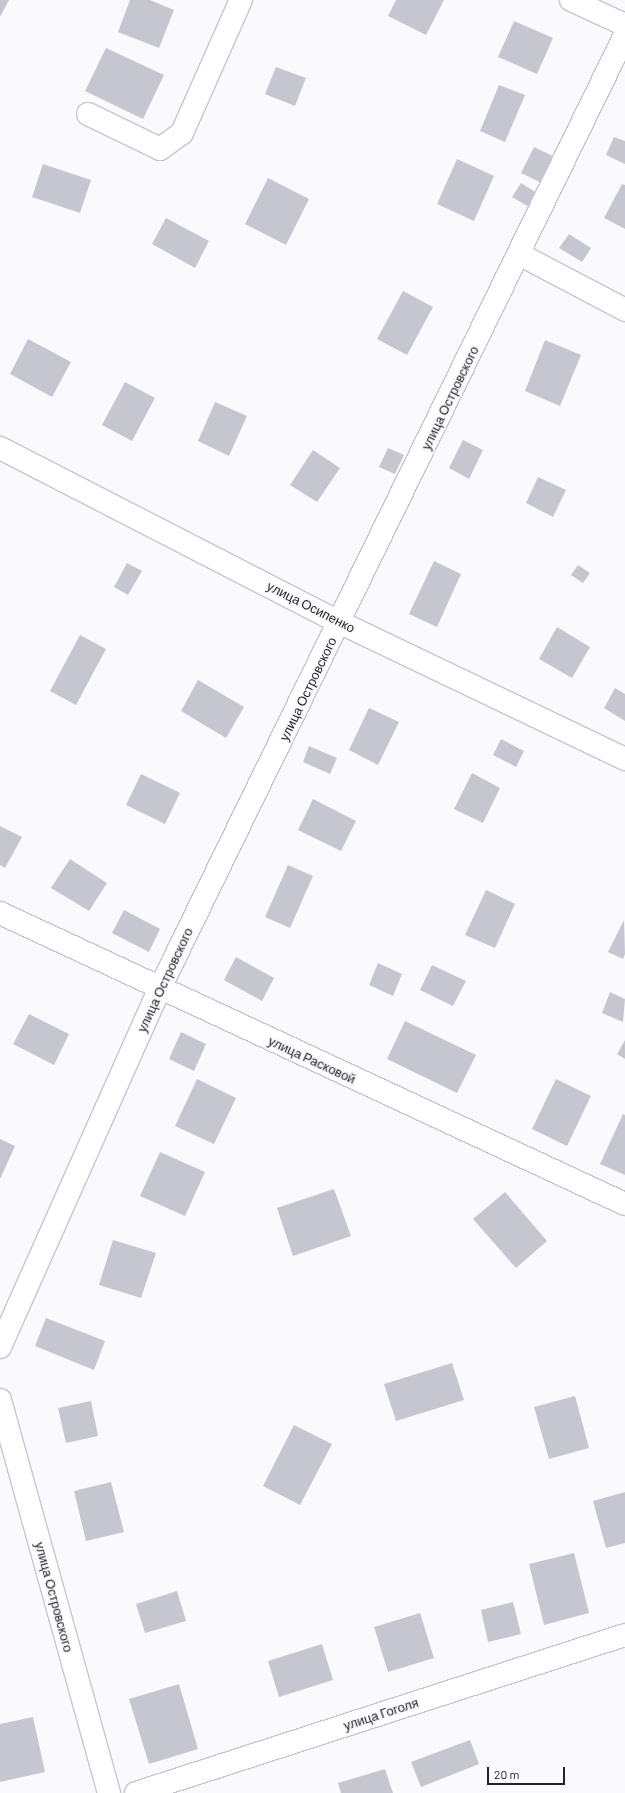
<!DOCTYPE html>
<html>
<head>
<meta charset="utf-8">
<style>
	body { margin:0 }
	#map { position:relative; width:625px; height:1793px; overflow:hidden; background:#fafafe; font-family:Barlow,sans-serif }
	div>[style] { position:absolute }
	.building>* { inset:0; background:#c5c6d0 }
	.roads { filter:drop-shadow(1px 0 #c5c6d0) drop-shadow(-1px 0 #c5c6d0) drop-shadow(0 1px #c5c6d0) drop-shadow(0 -1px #c5c6d0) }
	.minor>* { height:22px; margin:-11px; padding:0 11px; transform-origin:11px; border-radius:11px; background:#fff }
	span { translate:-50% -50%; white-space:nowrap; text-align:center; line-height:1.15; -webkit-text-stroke:4px #fafafe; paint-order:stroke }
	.street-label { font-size:13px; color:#232427 }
	.scale { position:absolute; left:487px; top:1767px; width:78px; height:18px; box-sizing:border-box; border:2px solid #232427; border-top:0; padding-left:5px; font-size:12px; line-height:14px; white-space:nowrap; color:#232427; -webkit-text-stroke:3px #fafafe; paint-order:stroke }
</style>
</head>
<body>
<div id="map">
	<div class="building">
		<i style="clip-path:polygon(0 0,9px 0,0 17px)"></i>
		<i style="clip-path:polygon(130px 0,150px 0,174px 10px,159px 48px,118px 32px)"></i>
		<i style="clip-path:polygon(396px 0,444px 0,426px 35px,388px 16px)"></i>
		<i style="clip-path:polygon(514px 21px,553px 38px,537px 74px,498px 57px)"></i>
		<i style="clip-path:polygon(106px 48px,164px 75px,143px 119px,85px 91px)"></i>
		<i style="clip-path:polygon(276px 67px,306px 78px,295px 106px,265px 94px)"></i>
		<i style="clip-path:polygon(499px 85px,525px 95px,505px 142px,480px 131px)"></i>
		<i style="clip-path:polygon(614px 137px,625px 141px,625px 164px,606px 155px)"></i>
		<i style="clip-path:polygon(534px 147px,557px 158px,544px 184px,521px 173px)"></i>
		<i style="clip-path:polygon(457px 159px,494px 176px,474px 221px,437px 204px)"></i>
		<i style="clip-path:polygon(43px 164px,91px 180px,80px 213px,32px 197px)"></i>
		<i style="clip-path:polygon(268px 178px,309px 199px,286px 245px,245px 224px)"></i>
		<i style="clip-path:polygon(521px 183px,537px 193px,529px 207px,512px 197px)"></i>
		<i style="clip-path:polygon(622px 184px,625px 185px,625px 229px,604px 218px)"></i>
		<i style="clip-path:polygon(166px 218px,209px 241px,195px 268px,152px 244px)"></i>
		<i style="clip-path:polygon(569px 234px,591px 248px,582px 262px,559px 248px)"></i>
		<i style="clip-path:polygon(403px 291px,433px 307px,407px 355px,377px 339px)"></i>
		<i style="clip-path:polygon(28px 339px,71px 362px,52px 397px,10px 374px)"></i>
		<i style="clip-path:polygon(545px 340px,581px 355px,560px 406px,525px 391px)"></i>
		<i style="clip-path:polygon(125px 382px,155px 398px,132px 441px,102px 425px)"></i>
		<i style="clip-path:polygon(215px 402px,247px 416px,229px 456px,198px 441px)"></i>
		<i style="clip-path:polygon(463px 440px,483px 450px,469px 479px,449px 468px)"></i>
		<i style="clip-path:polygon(388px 448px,404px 455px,395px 474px,379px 467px)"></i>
		<i style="clip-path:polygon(313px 450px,340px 468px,317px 502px,290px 485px)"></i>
		<i style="clip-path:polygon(538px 477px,566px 490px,553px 517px,526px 503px)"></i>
		<i style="clip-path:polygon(434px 561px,461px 574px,437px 627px,409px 614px)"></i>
		<i style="clip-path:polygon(127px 563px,142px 571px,128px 595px,114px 587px)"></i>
		<i style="clip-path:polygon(578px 565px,590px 573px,583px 583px,571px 575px)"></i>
		<i style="clip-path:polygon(557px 627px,590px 647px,572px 678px,539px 659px)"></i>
		<i style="clip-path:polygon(80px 635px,106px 649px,76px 705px,50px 691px)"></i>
		<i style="clip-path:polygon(198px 680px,244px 707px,226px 738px,181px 711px)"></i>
		<i style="clip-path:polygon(615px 688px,625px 694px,625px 721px,604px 708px)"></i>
		<i style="clip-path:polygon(369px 708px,399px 722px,378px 765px,349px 750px)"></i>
		<i style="clip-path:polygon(501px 739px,524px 751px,516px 767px,493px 755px)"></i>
		<i style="clip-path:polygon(309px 746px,337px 758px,330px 774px,303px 762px)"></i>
		<i style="clip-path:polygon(472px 773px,500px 788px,483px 823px,454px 809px)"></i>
		<i style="clip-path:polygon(141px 774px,180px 793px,165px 824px,126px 805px)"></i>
		<i style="clip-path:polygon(313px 799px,356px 821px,341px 851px,298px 830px)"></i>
		<i style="clip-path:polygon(0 826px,22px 837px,5px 868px,0 865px)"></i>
		<i style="clip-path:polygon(70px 859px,107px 883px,89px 911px,51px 888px)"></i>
		<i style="clip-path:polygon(288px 865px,313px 876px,290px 928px,265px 917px)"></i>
		<i style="clip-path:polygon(486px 890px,515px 904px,495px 948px,465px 935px)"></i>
		<i style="clip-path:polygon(124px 910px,160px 929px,149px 952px,112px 933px)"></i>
		<i style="clip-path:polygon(624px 920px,625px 954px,623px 959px,608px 952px)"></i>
		<i style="clip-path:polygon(236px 957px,274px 978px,262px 1001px,224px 980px)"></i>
		<i style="clip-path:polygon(378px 963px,402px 974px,393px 996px,369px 985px)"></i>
		<i style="clip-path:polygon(432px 965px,466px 981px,453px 1006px,420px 990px)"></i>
		<i style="clip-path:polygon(610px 992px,625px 999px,623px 1022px,602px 1013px)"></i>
		<i style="clip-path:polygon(29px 1014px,69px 1034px,54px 1065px,13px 1044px)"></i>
		<i style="clip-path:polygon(405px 1021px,476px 1055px,457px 1093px,387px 1059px)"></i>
		<i style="clip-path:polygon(181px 1032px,206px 1044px,194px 1071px,169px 1059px)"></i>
		<i style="clip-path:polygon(625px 1040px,625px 1059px,617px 1054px)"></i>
		<i style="clip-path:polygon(197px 1079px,236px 1098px,214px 1144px,175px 1126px)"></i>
		<i style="clip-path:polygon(556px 1079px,591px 1096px,567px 1146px,532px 1129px)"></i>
		<i style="clip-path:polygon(623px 1114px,625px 1115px,625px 1175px,600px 1164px)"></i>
		<i style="clip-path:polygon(0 1139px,15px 1146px,0 1179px)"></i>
		<i style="clip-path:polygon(160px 1152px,205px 1172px,185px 1216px,140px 1196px)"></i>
		<i style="clip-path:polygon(334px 1189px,351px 1236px,293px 1256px,277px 1208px)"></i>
		<i style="clip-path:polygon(505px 1192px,547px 1241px,516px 1268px,473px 1219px)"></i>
		<i style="clip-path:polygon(113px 1240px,156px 1253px,141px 1298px,99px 1285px)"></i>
		<i style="clip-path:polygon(46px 1318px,105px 1341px,94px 1370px,35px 1346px)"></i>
		<i style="clip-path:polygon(452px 1363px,464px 1400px,396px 1421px,384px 1384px)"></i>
		<i style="clip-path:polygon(575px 1396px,589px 1448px,549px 1459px,534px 1407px)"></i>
		<i style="clip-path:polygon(91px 1401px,98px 1436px,66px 1443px,58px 1408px)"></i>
		<i style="clip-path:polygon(294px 1425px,332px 1444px,300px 1505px,263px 1486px)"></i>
		<i style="clip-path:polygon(111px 1482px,124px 1532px,86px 1541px,74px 1491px)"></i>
		<i style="clip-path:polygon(625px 1492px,625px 1543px,606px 1548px,593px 1501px)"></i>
		<i style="clip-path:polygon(574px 1553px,589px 1613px,544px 1625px,529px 1564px)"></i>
		<i style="clip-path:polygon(177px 1591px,186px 1621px,145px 1633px,136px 1604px)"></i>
		<i style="clip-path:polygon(513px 1602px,521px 1634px,488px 1642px,481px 1610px)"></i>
		<i style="clip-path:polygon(420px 1613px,434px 1658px,388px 1672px,374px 1627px)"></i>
		<i style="clip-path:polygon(322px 1644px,333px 1680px,279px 1697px,268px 1661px)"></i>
		<i style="clip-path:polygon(179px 1684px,198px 1749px,149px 1764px,129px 1699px)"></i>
		<i style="clip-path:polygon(33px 1717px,45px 1772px,0 1782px,0 1724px)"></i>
		<i style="clip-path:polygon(470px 1740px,479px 1764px,421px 1787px,411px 1762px)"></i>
		<i style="clip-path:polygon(385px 1769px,393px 1793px,341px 1793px,338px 1783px)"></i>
	</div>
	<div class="roads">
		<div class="minor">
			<i style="left:571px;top:0;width:60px;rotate:24.8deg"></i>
			<i style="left:88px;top:114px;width:80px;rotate:25.9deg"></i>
			<i style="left:160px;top:149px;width:27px;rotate:-36deg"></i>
			<i style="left:182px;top:133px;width:145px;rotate:-66.1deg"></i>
			<i style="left:519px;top:254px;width:120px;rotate:27.8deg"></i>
			<i style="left:0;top:448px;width:383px;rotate:27.2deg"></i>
			<i style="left:341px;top:623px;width:315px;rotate:25.6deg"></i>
			<i style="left:0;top:913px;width:689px;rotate:24.97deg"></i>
			<i style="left:0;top:1347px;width:391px;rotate:-66deg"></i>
			<i style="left:159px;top:990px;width:1063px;rotate:-63.99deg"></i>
			<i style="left:0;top:1400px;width:408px;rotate:74.5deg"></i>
			<i style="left:136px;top:1793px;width:514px;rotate:-17.91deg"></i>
		</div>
	</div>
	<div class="street-label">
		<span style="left:450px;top:398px;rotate:-64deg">улица Островского</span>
		<span style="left:311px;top:607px;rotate:27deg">улица Осипенко</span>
		<span style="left:308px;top:689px;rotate:-64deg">улица Островского</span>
		<span style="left:165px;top:980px;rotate:-65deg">улица Островского</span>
		<span style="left:312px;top:1060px;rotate:25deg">улица Расковой</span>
		<span style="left:54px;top:1597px;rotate:75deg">улица Островского</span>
		<span style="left:381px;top:1714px;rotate:-18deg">улица Гоголя</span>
	</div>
	<div class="scale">20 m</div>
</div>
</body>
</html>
